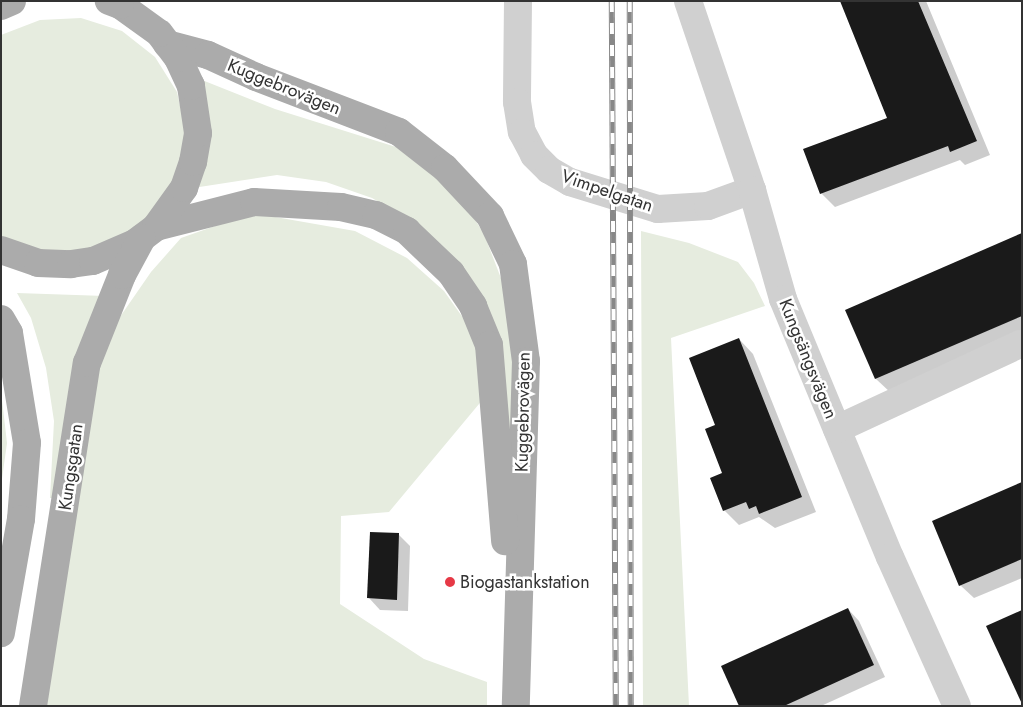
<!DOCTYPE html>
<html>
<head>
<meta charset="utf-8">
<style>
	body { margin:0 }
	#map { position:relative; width:1023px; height:707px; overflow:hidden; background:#fff; font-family:Jost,sans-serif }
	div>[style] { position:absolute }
	.green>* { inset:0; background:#e6ecdf }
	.shadow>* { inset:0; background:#0003 }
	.building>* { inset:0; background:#1a1a1a }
	.minor>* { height:28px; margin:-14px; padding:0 14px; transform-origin:14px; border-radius:14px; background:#d0d0d0 }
	.major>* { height:28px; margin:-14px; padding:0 14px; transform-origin:14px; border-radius:14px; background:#ababab }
	.rail>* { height:5.5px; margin-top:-2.75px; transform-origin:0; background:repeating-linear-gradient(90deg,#fff 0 11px,#888 0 22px); box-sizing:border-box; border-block:1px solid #888 }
	.dots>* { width:14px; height:14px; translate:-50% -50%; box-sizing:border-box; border:2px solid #fff; border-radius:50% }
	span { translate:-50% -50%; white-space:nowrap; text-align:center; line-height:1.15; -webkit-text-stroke:5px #fff; paint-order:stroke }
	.street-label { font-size:18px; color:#333 }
	.poi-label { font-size:18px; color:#333 }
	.left { translate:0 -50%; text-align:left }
	.frame { position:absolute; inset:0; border:2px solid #333; pointer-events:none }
</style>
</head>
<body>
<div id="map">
	<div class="green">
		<i style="clip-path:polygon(81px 18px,122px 31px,155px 57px,177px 92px,186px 133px,179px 176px,159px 212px,90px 255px,48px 256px,1px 237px,1px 35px,40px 20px)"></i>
		<i style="clip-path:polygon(202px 80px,275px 109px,396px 147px,443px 183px,467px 207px,484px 234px,504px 286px,514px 340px,516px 500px,496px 345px,415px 223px,372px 198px,326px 182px,277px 175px,193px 188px)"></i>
		<i style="clip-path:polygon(252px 213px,355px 231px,407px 258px,444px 291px,466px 322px,485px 369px,484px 398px,389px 512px,341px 516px,340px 604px,424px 659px,487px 682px,487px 706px,46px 706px,96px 379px,113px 327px,151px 272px,181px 238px)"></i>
		<i style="clip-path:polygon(641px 231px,689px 243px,738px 262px,754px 283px,765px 306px,671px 338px,689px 706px,643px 706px)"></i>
		<i style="clip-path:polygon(17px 293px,105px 296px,55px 498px,50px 498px,54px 421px,46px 368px,31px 318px)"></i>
		<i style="clip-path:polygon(1px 391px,7px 443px,1px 486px)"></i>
	</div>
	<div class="shadow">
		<i style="clip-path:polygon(842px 1px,926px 1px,990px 155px,965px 165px,960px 160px,835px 207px,821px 193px,889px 119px)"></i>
		<i style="clip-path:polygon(1022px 235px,1022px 337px,891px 393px,876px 379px,847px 311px)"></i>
		<i style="clip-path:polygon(739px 339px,753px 354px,816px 512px,775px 528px,759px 517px,739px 525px,724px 510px,724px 474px,717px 426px)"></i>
		<i style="clip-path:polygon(1022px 483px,1022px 578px,974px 598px,960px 585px)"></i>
		<i style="clip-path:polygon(398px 534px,410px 546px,408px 611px,380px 610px,369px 598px)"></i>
		<i style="clip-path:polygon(848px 609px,859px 621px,885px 677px,821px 706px,740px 706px)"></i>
	</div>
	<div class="building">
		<i style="clip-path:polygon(840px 1px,918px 1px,977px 141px,950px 152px,948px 146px,820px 194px,803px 149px,887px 118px)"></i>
		<i style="clip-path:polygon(1022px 233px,1022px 316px,875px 379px,845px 310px)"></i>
		<i style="clip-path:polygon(739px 338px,802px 497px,759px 514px,756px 506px,749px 509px,746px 502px,723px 511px,710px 478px,722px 473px,705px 429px,715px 425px,689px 358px)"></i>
		<i style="clip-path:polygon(1022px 482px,1022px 559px,959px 586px,932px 521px)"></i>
		<i style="clip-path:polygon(370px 532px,399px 533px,397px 600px,367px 598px)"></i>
		<i style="clip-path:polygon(848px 608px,874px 665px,784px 706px,739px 706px,721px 666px)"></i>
		<i style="clip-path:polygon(1022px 610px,1022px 704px,986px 626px)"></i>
	</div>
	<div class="minor">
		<i style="left:518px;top:1px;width:101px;rotate:90.6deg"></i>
		<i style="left:517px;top:102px;width:30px;rotate:81deg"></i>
		<i style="left:522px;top:132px;width:26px;rotate:62deg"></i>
		<i style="left:534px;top:155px;width:21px;rotate:45deg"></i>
		<i style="left:549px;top:170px;width:24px;rotate:30deg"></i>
		<i style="left:570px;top:182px;width:92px;rotate:17.1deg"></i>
		<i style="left:658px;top:209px;width:50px;rotate:-3.4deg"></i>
		<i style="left:708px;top:206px;width:47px;rotate:-20deg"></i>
		<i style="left:688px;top:1px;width:200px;rotate:71.3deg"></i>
		<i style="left:752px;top:190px;width:113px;rotate:74.1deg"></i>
		<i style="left:783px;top:299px;width:279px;rotate:67.5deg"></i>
		<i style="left:890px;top:557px;width:163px;rotate:65.8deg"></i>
		<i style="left:837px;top:429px;width:202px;rotate:-24.9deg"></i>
	</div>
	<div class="major">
		<i style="left:1px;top:6px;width:12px;rotate:-24deg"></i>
		<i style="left:167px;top:44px;width:42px;rotate:15deg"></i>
		<i style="left:208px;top:55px;width:53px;rotate:24.6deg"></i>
		<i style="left:256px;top:77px;width:153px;rotate:21deg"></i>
		<i style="left:399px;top:132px;width:58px;rotate:38deg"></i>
		<i style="left:445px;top:168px;width:66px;rotate:46.8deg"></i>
		<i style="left:490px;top:216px;width:53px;rotate:64.4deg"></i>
		<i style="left:513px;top:264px;width:98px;rotate:82.4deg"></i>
		<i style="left:526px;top:361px;width:345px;rotate:91.7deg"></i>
		<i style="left:156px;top:227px;width:101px;rotate:-14.3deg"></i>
		<i style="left:254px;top:202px;width:87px;rotate:3.3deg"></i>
		<i style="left:341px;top:207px;width:36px;rotate:13deg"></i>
		<i style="left:376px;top:215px;width:35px;rotate:27deg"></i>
		<i style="left:407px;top:231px;width:61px;rotate:43.7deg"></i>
		<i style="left:451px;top:273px;width:40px;rotate:56deg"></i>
		<i style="left:473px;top:306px;width:42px;rotate:67.7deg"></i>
		<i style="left:489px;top:345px;width:197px;rotate:85.3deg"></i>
		<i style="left:1px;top:250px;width:39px;rotate:19deg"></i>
		<i style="left:38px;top:263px;width:33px;rotate:2deg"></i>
		<i style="left:71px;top:264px;width:22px;rotate:-8deg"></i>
		<i style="left:93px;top:261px;width:46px;rotate:-23.2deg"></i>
		<i style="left:135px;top:243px;width:26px;rotate:-37deg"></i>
		<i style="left:156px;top:227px;width:48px;rotate:-54.3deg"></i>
		<i style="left:184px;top:188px;width:28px;rotate:-71deg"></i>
		<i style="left:193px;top:162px;width:29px;rotate:-80deg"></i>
		<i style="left:198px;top:133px;width:48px;rotate:-98.5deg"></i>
		<i style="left:191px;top:86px;width:31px;rotate:-115deg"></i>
		<i style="left:178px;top:58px;width:31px;rotate:-127deg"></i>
		<i style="left:159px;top:33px;width:48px;rotate:-144.3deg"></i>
		<i style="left:120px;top:5px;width:12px;rotate:-160deg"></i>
		<i style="left:1px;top:319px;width:16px;rotate:60deg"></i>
		<i style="left:9px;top:333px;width:111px;rotate:80.7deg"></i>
		<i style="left:27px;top:443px;width:76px;rotate:94.5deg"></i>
		<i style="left:21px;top:519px;width:116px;rotate:100deg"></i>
		<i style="left:33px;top:706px;width:347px;rotate:-81.1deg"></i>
		<i style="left:87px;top:363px;width:95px;rotate:-68.3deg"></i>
		<i style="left:122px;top:275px;width:42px;rotate:-61.6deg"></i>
	</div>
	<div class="rail">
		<i style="left:612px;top:1px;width:705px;rotate:89.67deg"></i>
		<i style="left:630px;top:1px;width:705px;rotate:89.92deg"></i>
	</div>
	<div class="dots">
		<i style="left:450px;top:582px;background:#e63946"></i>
	</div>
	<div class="street-label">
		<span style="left:284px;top:87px;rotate:22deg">Kuggebrovägen</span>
		<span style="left:607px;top:191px;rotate:19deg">Vimpelgatan</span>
		<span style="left:808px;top:359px;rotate:68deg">Kungsängsvägen</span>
		<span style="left:523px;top:412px;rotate:-89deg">Kuggebrovägen</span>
		<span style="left:71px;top:467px;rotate:-82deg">Kungsgatan</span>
	</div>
	<div class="poi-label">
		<span class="left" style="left:460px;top:582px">Biogastankstation</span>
	</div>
	<div class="frame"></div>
</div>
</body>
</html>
